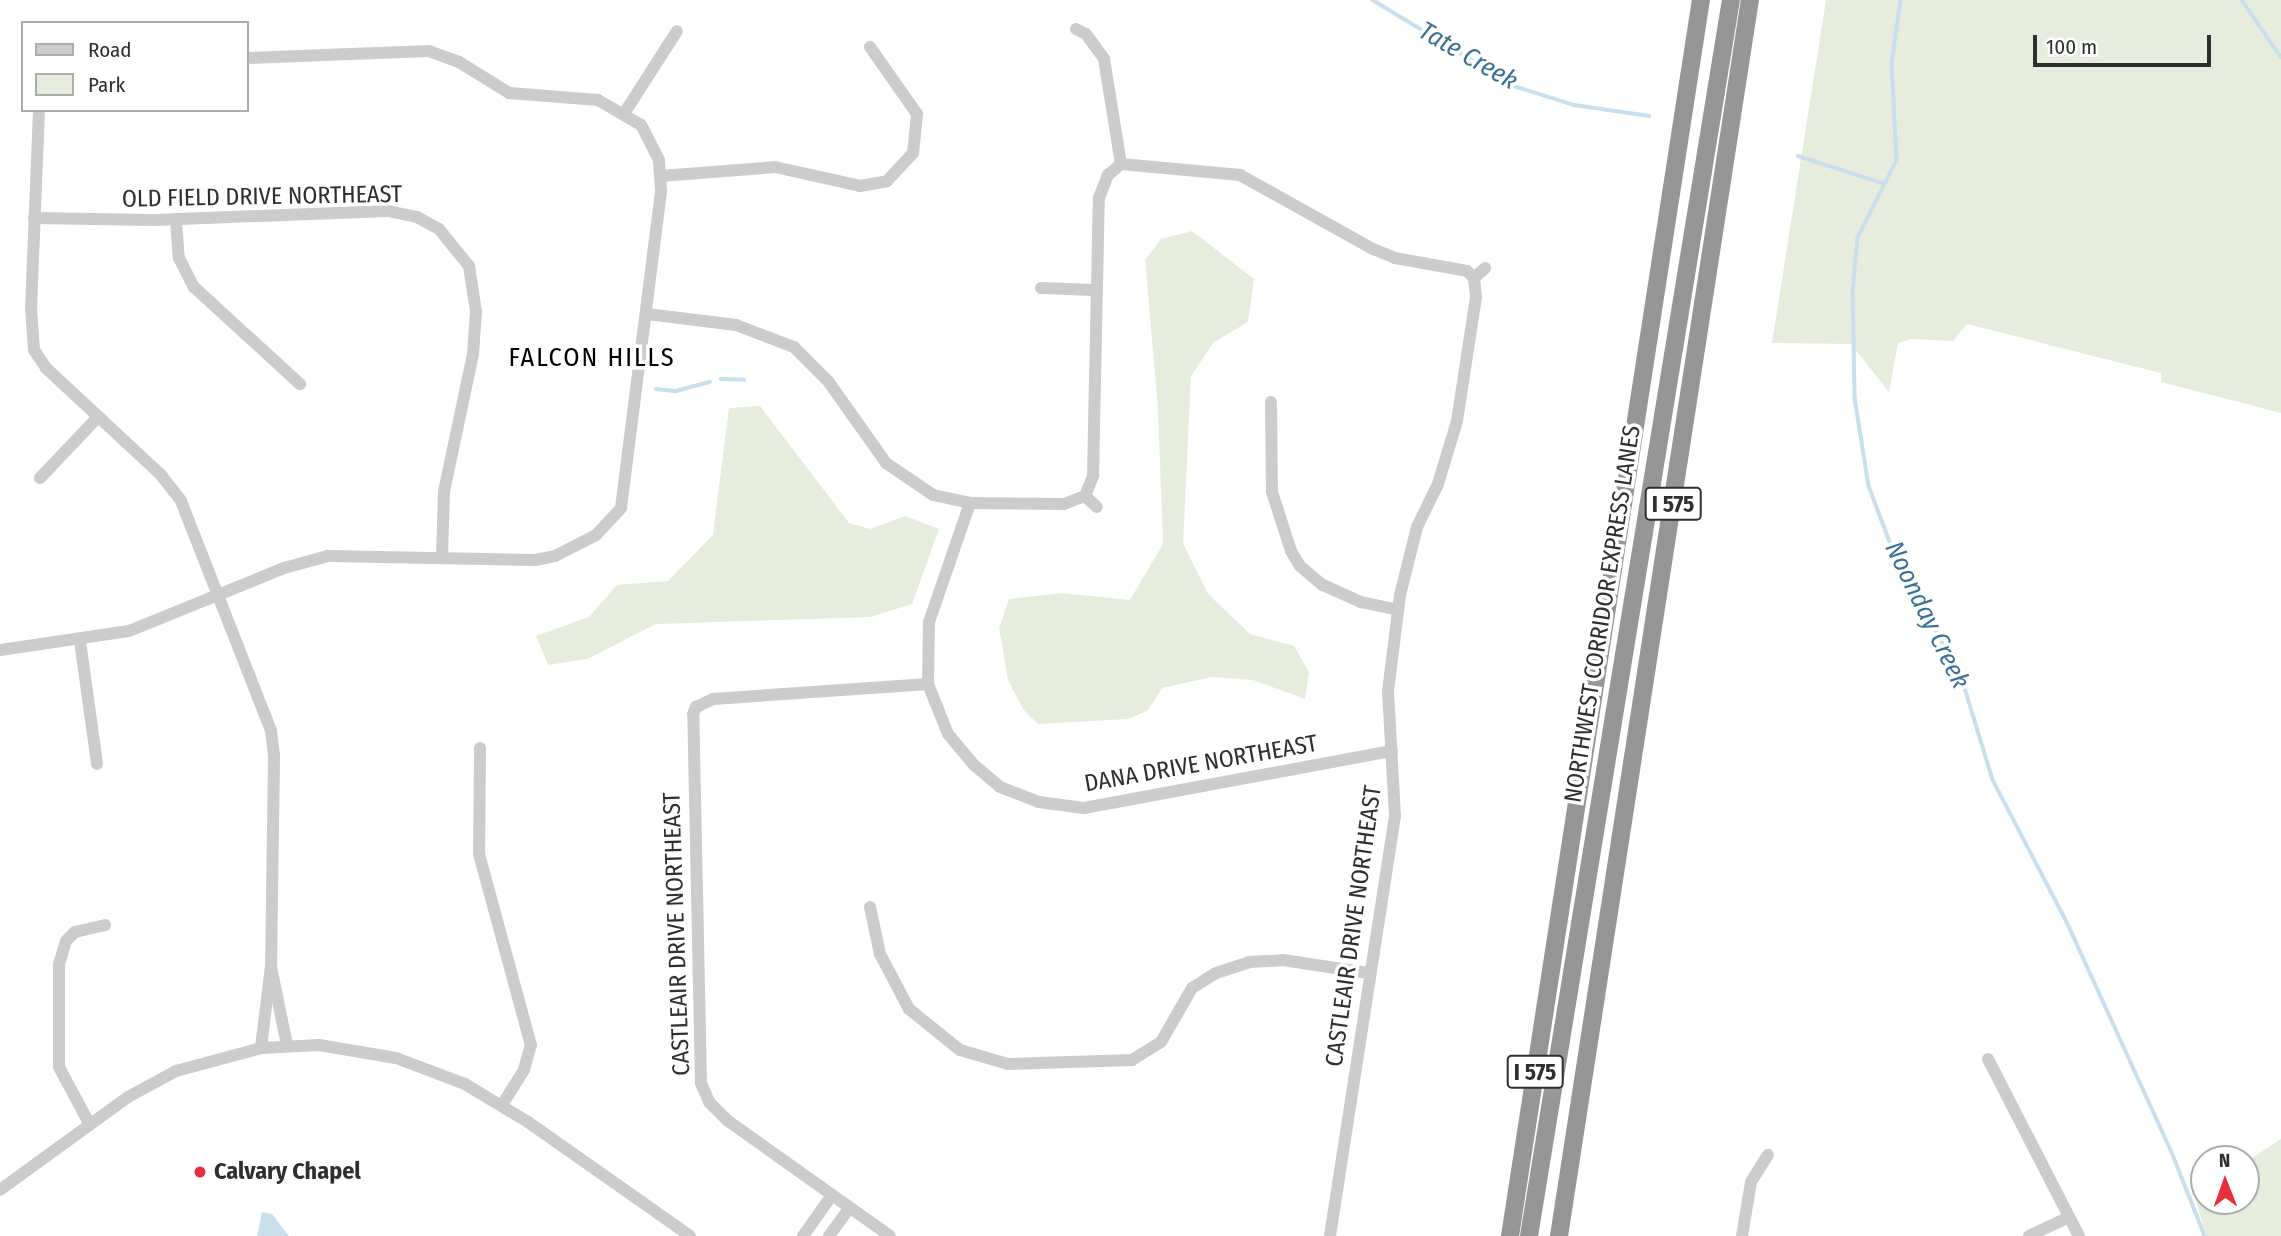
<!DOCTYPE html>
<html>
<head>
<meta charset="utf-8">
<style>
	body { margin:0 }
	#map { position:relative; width:2281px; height:1236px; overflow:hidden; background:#fff; font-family:"Fira Sans Condensed",sans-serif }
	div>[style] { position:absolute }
	.green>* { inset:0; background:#e6eddd }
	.water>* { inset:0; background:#c9dfed }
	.stream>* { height:3.5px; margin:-1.75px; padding:0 1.75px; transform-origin:1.75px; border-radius:1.75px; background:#c9dfed }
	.minor>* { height:12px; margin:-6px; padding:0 6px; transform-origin:6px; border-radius:6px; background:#ccc }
	.highway>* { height:18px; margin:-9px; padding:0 9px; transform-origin:9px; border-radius:9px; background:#969696 }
	.dots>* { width:19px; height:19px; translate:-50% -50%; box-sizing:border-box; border:4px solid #fff; border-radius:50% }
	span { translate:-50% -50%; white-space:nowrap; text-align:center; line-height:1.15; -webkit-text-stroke:7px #fff; paint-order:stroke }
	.shield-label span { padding:2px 5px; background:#fff; border:2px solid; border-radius:5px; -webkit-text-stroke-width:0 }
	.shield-label { font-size:23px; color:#2f2f2f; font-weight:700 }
	.street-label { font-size:24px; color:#2f2f2f }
	.poi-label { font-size:24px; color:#2f2f2f; font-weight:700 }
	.left { translate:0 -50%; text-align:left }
	.water-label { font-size:26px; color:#3b7194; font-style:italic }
	.neighbourhood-label { font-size:26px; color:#000; letter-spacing:2px }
	.legend { position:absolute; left:21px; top:21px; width:228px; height:91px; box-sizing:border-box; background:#fff; border:2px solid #acacac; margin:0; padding:9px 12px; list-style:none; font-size:21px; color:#2f2f2f }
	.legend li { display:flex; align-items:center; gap:14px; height:35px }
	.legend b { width:35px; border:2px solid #acacac }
	.north { position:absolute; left:2190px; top:1145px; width:70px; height:70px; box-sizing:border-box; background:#fff; border:2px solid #acacac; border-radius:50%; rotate:359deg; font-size:19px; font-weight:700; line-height:28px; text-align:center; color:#2f2f2f }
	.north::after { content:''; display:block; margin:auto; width:24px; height:32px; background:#e92e3c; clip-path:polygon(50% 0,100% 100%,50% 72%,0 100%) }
	.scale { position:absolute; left:2033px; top:35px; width:178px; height:32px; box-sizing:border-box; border:4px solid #2f2f2f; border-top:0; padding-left:9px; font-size:21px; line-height:24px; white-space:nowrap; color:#2f2f2f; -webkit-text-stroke:5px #fff; paint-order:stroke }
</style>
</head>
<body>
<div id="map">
	<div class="green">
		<i style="clip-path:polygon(1826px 0,2281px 0,2281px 413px,2161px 382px,2161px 373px,1967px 324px,1953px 341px,1912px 339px,1898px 343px,1889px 392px,1851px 344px,1772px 343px)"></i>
		<i style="clip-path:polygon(1192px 231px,1254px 279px,1248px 322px,1214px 342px,1191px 376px,1183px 543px,1208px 594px,1250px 634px,1294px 646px,1309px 672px,1305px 699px,1253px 680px,1212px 677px,1162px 688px,1148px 710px,1129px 719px,1038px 724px,1023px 709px,1008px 680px,999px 628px,1009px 599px,1061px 593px,1130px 600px,1163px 544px,1158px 407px,1145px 260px,1161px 239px)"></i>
		<i style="clip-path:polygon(760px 406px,849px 523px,870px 529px,905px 516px,939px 529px,912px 604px,870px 617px,656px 624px,587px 659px,548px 665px,536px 636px,589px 617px,617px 585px,668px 581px,713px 535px,729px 408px)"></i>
		<i style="clip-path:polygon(2281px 1139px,2281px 1236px,2206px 1236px,2195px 1196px,2204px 1190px,2204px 1201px,2246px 1201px,2246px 1162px)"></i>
	</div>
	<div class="water">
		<i style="clip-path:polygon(262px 1212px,272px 1214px,289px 1236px,257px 1236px)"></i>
	</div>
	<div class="stream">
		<i style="left:1373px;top:0;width:165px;rotate:31.4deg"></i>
		<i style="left:1514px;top:86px;width:63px;rotate:17.6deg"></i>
		<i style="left:1574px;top:105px;width:76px;rotate:8.3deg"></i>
		<i style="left:1901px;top:0;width:65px;rotate:98deg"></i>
		<i style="left:1892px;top:64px;width:97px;rotate:87deg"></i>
		<i style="left:1897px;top:161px;width:86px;rotate:116.9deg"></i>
		<i style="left:1858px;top:238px;width:53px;rotate:95.4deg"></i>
		<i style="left:1853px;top:291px;width:107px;rotate:88.9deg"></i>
		<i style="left:1855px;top:398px;width:89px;rotate:81deg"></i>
		<i style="left:1869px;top:486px;width:72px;rotate:69.5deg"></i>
		<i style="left:1894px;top:553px;width:142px;rotate:61.5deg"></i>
		<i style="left:1962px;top:678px;width:107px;rotate:73.1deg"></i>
		<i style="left:1993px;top:780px;width:160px;rotate:62.5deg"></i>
		<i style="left:2067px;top:922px;width:251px;rotate:65.5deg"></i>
		<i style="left:2171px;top:1150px;width:92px;rotate:68.4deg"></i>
		<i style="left:2242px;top:0;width:69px;rotate:55.6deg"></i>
		<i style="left:1798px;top:156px;width:91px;rotate:17.8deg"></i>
		<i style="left:721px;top:379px;width:23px;rotate:2deg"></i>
		<i style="left:656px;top:389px;width:20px;rotate:6deg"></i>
		<i style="left:676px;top:391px;width:35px;rotate:-15deg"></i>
	</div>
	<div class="minor">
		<i style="left:1076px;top:29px;width:11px;rotate:27deg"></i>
		<i style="left:1086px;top:34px;width:31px;rotate:54deg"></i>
		<i style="left:1104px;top:59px;width:106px;rotate:80.8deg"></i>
		<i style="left:39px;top:110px;width:197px;rotate:92.3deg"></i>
		<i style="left:31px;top:307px;width:43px;rotate:86deg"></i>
		<i style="left:34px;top:350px;width:22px;rotate:56deg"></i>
		<i style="left:46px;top:368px;width:157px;rotate:42.9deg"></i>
		<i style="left:161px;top:475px;width:33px;rotate:52deg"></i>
		<i style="left:181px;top:501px;width:247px;rotate:68.6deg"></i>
		<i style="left:271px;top:731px;width:25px;rotate:83deg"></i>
		<i style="left:274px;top:756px;width:210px;rotate:90.8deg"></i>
		<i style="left:271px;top:966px;width:83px;rotate:97deg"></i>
		<i style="left:625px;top:112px;width:96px;rotate:-57.3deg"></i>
		<i style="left:661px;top:176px;width:114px;rotate:-4.5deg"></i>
		<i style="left:775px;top:167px;width:87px;rotate:12.6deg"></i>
		<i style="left:860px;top:186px;width:27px;rotate:-10deg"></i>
		<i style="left:887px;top:181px;width:38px;rotate:-47deg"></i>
		<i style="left:913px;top:153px;width:39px;rotate:-84deg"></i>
		<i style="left:917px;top:114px;width:82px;rotate:-125deg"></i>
		<i style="left:34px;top:218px;width:120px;rotate:1deg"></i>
		<i style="left:154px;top:220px;width:234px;rotate:-2.2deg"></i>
		<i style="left:388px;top:211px;width:30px;rotate:12deg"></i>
		<i style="left:417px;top:217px;width:25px;rotate:29deg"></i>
		<i style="left:439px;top:229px;width:48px;rotate:51deg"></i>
		<i style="left:469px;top:266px;width:47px;rotate:81.3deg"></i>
		<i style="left:476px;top:312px;width:42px;rotate:94.1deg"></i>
		<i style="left:473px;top:354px;width:141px;rotate:101.9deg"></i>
		<i style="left:444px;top:492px;width:64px;rotate:91.8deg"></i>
		<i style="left:176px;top:219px;width:39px;rotate:86deg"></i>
		<i style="left:179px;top:258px;width:33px;rotate:63deg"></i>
		<i style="left:194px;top:287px;width:144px;rotate:42.5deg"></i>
		<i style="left:1474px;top:278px;width:15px;rotate:-42deg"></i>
		<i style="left:1041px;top:288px;width:53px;rotate:2.2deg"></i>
		<i style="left:647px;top:314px;width:90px;rotate:7deg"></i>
		<i style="left:736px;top:325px;width:62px;rotate:20.8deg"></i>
		<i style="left:794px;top:347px;width:48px;rotate:45deg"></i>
		<i style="left:828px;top:381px;width:100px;rotate:54.7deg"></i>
		<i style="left:886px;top:463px;width:57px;rotate:34.2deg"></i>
		<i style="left:933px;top:495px;width:38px;rotate:12deg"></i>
		<i style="left:970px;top:503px;width:94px;rotate:0.6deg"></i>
		<i style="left:1064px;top:504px;width:22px;rotate:-21deg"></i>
		<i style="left:1085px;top:496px;width:22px;rotate:-68deg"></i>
		<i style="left:1093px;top:476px;width:278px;rotate:-88.8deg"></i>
		<i style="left:1099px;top:198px;width:25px;rotate:-69deg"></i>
		<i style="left:1108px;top:175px;width:17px;rotate:-40deg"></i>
		<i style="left:1121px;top:164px;width:120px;rotate:5.3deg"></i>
		<i style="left:1240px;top:175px;width:152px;rotate:29.1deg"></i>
		<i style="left:1373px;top:249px;width:24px;rotate:22deg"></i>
		<i style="left:1395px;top:258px;width:73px;rotate:10.2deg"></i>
		<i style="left:1467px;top:271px;width:10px;rotate:45deg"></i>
		<i style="left:1474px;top:278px;width:19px;rotate:84deg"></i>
		<i style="left:1476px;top:297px;width:125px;rotate:98.7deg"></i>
		<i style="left:1457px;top:421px;width:66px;rotate:106.8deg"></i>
		<i style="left:1438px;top:484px;width:48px;rotate:116deg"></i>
		<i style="left:1417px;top:527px;width:70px;rotate:104deg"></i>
		<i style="left:1400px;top:595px;width:97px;rotate:97.1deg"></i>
		<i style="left:1388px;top:691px;width:125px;rotate:86.8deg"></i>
		<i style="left:1395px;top:816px;width:425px;rotate:98.8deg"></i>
		<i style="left:1271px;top:402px;width:90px;rotate:89.4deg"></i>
		<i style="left:1272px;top:492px;width:62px;rotate:72.1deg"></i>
		<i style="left:1291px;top:551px;width:17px;rotate:59deg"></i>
		<i style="left:1300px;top:566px;width:30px;rotate:40deg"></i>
		<i style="left:1323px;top:585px;width:42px;rotate:24.1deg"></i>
		<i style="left:1361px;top:602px;width:38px;rotate:12deg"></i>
		<i style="left:40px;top:478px;width:83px;rotate:-46.5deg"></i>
		<i style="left:1085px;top:496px;width:16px;rotate:43deg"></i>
		<i style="left:970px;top:503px;width:126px;rotate:109deg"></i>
		<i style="left:929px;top:622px;width:62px;rotate:90.9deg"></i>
		<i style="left:928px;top:684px;width:54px;rotate:68.2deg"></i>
		<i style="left:948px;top:734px;width:40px;rotate:50deg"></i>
		<i style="left:974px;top:765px;width:34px;rotate:40deg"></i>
		<i style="left:1000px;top:787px;width:42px;rotate:21deg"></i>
		<i style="left:1039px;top:802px;width:45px;rotate:7.6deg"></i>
		<i style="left:1084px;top:808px;width:313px;rotate:-10.5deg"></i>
		<i style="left:80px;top:641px;width:124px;rotate:82.1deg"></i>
		<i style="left:0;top:650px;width:130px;rotate:-8.4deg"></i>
		<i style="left:129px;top:631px;width:167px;rotate:-22.1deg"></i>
		<i style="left:284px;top:568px;width:46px;rotate:-15.3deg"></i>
		<i style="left:328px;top:556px;width:207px;rotate:1.1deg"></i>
		<i style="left:535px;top:560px;width:20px;rotate:-11deg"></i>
		<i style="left:555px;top:556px;width:46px;rotate:-27.1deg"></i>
		<i style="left:596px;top:535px;width:37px;rotate:-47deg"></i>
		<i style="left:621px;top:508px;width:321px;rotate:-82.8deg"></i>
		<i style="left:661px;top:190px;width:30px;rotate:-94deg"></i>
		<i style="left:659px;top:160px;width:39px;rotate:-117deg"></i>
		<i style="left:641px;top:125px;width:50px;rotate:-149.8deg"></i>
		<i style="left:598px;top:100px;width:89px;rotate:-175.5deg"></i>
		<i style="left:509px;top:93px;width:59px;rotate:-148.2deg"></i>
		<i style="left:459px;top:62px;width:32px;rotate:-160deg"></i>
		<i style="left:429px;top:51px;width:182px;rotate:177.8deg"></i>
		<i style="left:480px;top:748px;width:106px;rotate:90.5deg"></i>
		<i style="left:479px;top:854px;width:198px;rotate:74.8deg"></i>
		<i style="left:531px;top:1045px;width:26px;rotate:106deg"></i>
		<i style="left:524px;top:1070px;width:41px;rotate:122.2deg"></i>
		<i style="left:870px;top:907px;width:48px;rotate:78deg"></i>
		<i style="left:880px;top:954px;width:62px;rotate:62.2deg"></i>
		<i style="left:909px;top:1009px;width:65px;rotate:38.8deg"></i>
		<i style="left:960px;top:1050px;width:50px;rotate:16.3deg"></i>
		<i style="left:1008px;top:1064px;width:124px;rotate:-1.8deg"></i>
		<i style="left:1132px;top:1060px;width:34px;rotate:-32deg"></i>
		<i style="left:1161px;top:1042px;width:62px;rotate:-60.1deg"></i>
		<i style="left:1192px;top:988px;width:28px;rotate:-32deg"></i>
		<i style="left:1216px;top:973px;width:35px;rotate:-18deg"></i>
		<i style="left:1249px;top:962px;width:34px;rotate:-3deg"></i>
		<i style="left:1283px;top:960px;width:86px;rotate:8.7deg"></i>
		<i style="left:271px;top:967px;width:80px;rotate:78.4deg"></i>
		<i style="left:1988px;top:1059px;width:199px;rotate:62.8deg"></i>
		<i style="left:89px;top:1123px;width:64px;rotate:-118.2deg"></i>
		<i style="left:59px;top:1067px;width:103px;rotate:-90deg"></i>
		<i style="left:59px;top:964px;width:24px;rotate:-73deg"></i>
		<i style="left:66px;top:941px;width:13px;rotate:-45deg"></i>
		<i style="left:75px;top:932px;width:31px;rotate:-13deg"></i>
		<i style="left:0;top:1190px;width:158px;rotate:-36deg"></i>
		<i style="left:128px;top:1097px;width:55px;rotate:-28.4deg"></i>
		<i style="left:176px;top:1071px;width:88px;rotate:-15.1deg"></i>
		<i style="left:261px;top:1048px;width:58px;rotate:-3deg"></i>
		<i style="left:319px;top:1045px;width:78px;rotate:9.6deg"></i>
		<i style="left:396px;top:1058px;width:74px;rotate:20.6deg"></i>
		<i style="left:465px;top:1084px;width:74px;rotate:31.1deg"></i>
		<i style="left:528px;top:1122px;width:198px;rotate:35.1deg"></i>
		<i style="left:803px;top:1236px;width:50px;rotate:-54.7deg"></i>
		<i style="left:829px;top:1236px;width:34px;rotate:-54deg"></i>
		<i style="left:890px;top:1236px;width:200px;rotate:-144.6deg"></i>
		<i style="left:727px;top:1120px;width:25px;rotate:-135deg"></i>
		<i style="left:709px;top:1102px;width:21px;rotate:-113deg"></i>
		<i style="left:701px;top:1083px;width:369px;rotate:-91.2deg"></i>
		<i style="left:693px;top:714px;width:8px;rotate:-67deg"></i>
		<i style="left:696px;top:707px;width:19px;rotate:-25deg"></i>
		<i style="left:713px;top:699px;width:216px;rotate:-4deg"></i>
		<i style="left:1742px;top:1236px;width:55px;rotate:-80.5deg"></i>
		<i style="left:1751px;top:1182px;width:32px;rotate:-58deg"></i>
		<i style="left:2029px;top:1236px;width:44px;rotate:-25.4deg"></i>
	</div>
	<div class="highway">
		<i style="left:1510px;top:1236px;width:1251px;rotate:-81.22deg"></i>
		<i style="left:1529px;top:1236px;width:1252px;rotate:-80.72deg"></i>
		<i style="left:1559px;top:1236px;width:1251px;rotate:-81.22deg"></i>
	</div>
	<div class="dots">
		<i style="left:200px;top:1172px;background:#e92e3c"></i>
	</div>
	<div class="shield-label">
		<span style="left:1673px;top:504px">I 575</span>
		<span style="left:1535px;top:1072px">I 575</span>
	</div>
	<div class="street-label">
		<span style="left:262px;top:197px;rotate:-1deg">OLD FIELD DRIVE NORTHEAST</span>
		<span style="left:1603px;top:614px;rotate:-81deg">NORTHWEST CORRIDOR EXPRESS LANES</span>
		<span style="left:1201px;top:764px;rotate:-10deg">DANA DRIVE NORTHEAST</span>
		<span style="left:1354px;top:926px;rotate:-82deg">CASTLEAIR DRIVE NORTHEAST</span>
		<span style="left:677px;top:934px;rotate:-92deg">CASTLEAIR DRIVE NORTHEAST</span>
	</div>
	<div class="poi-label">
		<span class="left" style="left:214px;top:1172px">Calvary Chapel</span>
	</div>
	<div class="water-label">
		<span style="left:1468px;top:56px;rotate:30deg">Tate Creek</span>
		<span style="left:1927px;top:615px;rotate:64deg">Noonday Creek</span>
	</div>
	<div class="neighbourhood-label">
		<span style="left:592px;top:358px">FALCON HILLS</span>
	</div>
	<ul class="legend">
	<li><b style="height:9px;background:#ccc"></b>Road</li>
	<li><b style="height:19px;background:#e6eddd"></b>Park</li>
	</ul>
	<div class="north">N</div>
	<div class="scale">100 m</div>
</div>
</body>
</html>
